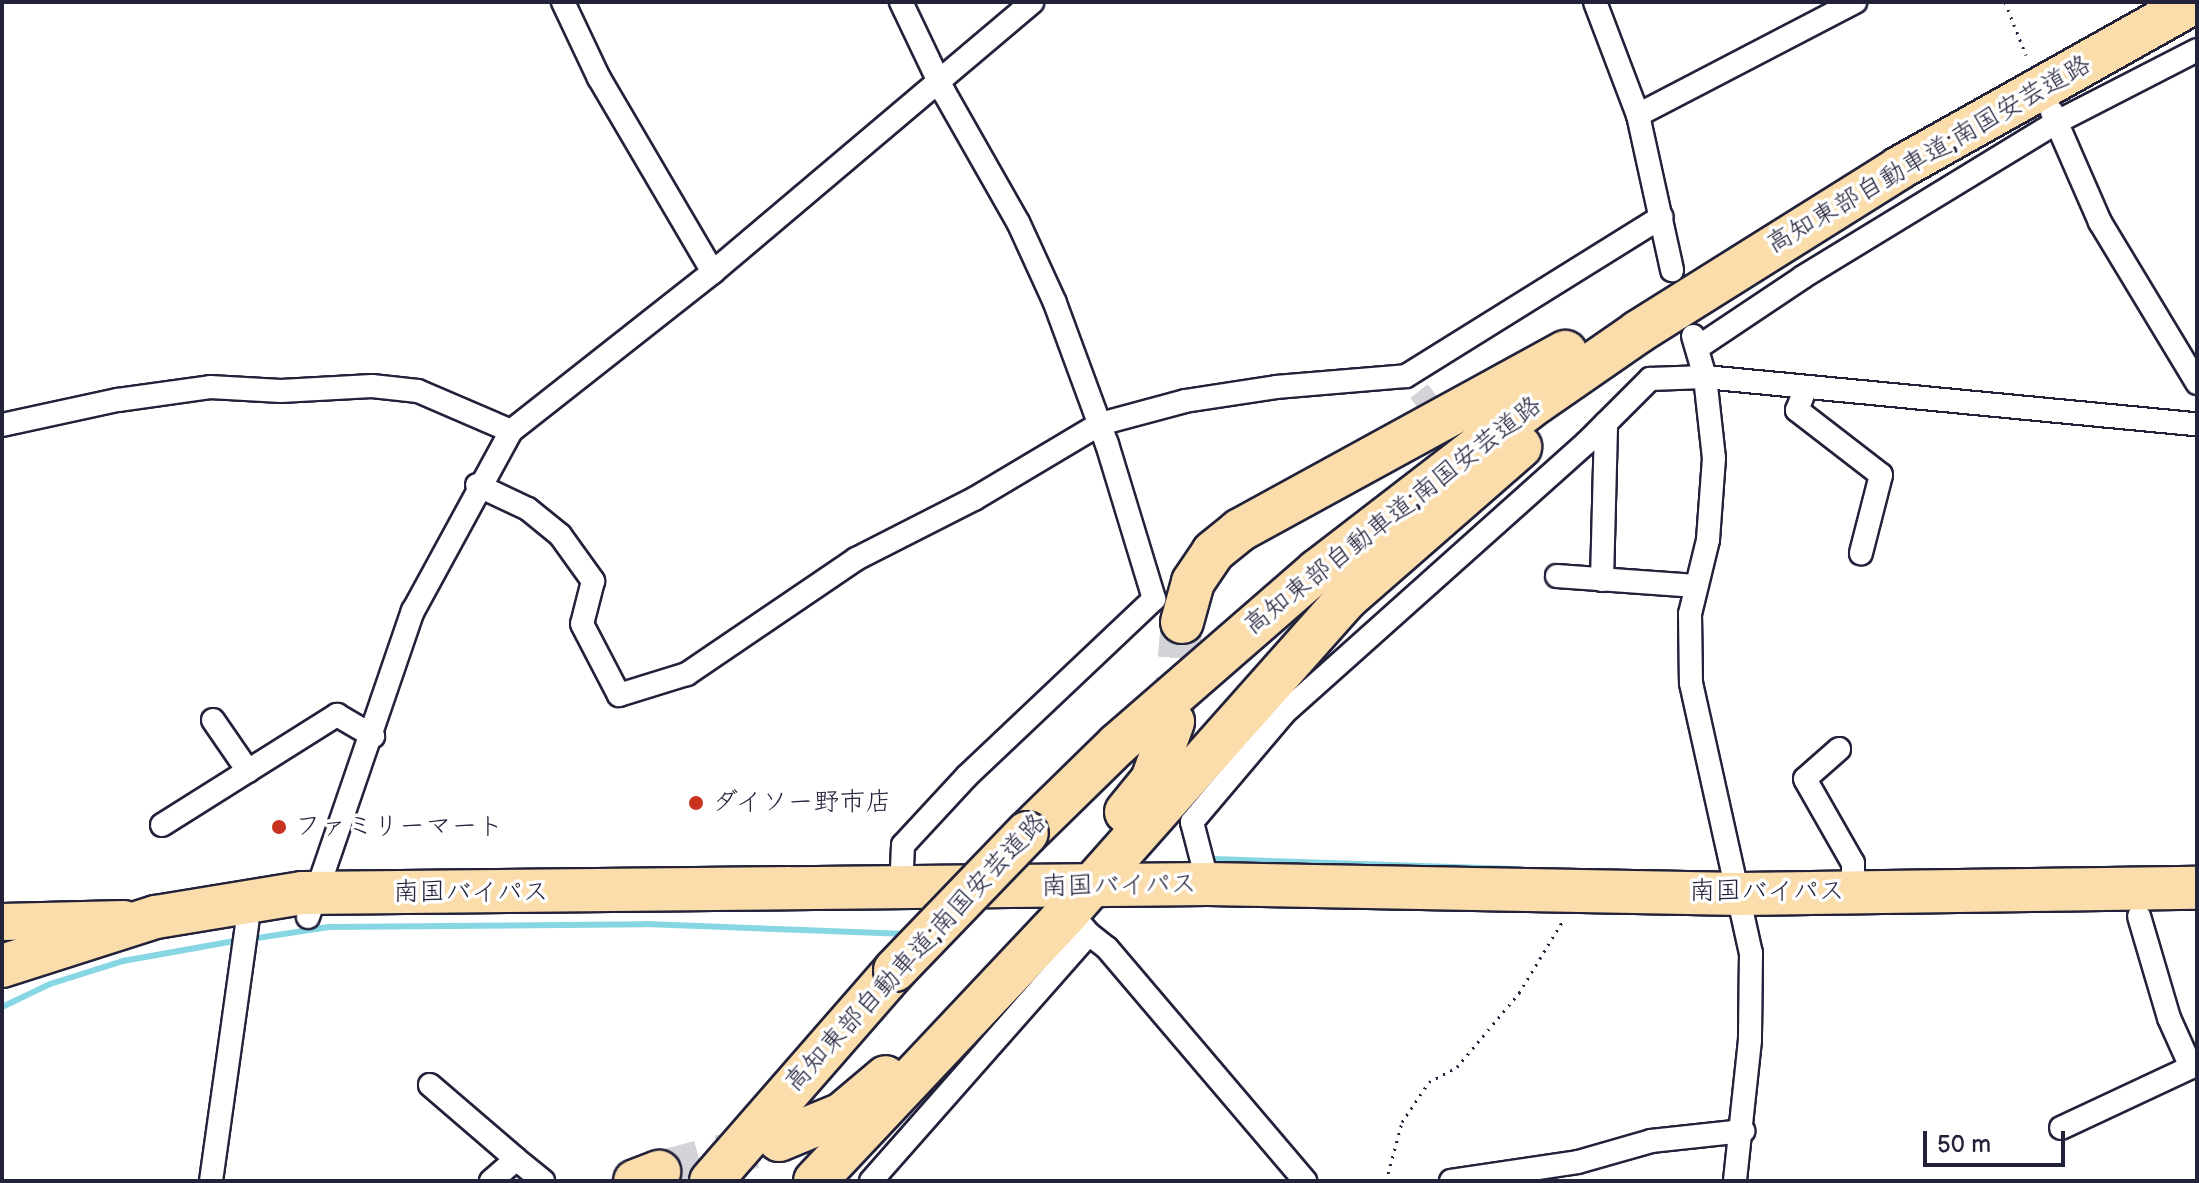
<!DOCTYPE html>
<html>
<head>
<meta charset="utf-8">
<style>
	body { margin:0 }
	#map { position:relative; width:2199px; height:1183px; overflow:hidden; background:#fff; font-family:"Balsamiq Sans","Klee One",sans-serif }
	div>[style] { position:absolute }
	.stream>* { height:6px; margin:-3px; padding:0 3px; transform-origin:3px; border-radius:3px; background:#87d6e4 }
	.street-tunnel>* { height:22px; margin-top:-11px; transform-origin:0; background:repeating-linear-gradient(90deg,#d3d3d8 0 22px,transparent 0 33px) }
	.highway-tunnel>* { height:42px; margin-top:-21px; transform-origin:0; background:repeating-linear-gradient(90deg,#d3d3d8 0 42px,transparent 0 63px) }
	.path>* { height:3px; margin-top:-1.5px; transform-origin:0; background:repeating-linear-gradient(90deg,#22223b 0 2px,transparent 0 8px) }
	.roads { filter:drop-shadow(2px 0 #22223b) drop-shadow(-2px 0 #22223b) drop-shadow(0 2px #22223b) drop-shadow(0 -2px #22223b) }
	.street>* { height:22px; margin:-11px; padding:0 11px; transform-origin:11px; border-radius:11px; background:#fff }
	.primary>* { height:36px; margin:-18px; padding:0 18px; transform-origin:18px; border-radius:18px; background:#fbddab }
	.highway>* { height:42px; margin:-21px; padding:0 21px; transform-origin:21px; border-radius:21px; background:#fbddab }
	.bridges { filter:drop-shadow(2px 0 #22223b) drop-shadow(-2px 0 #22223b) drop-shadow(0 2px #22223b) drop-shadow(0 -2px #22223b) }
	.highway-bridge>* { height:42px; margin:-21px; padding:0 21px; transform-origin:21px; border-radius:21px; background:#fbddab }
	.dots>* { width:22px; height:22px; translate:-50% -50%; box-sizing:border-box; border:4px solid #fff; border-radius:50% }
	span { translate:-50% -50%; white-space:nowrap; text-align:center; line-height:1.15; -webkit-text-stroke:7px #fff; paint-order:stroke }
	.street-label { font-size:26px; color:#22223b }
	.poi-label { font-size:26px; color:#22223b }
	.left { translate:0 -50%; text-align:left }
	.frame { position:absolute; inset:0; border:4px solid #22223b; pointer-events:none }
	.scale { position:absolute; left:1923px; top:1131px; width:142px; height:36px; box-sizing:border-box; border:4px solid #22223b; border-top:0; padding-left:10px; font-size:24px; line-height:28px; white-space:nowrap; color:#22223b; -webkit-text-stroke:6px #fff; paint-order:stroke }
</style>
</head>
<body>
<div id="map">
	<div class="stream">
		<i style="left:1213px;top:859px;width:308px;rotate:1.9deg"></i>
		<i style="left:251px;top:939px;width:79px;rotate:-8.7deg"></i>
		<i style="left:329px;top:927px;width:316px;rotate:-0.5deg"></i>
		<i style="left:645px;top:924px;width:262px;rotate:2.2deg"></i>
		<i style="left:2px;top:1007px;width:53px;rotate:-25.6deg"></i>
		<i style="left:50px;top:984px;width:77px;rotate:-17.5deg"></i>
		<i style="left:123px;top:961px;width:119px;rotate:-10.2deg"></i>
	</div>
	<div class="street-tunnel">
		<i style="left:1419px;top:391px;width:43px;rotate:52.6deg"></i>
	</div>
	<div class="highway-tunnel">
		<i style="left:1173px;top:721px;width:99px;rotate:-84.8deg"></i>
		<i style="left:659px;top:1172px;width:98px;rotate:-14.7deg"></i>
	</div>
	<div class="path">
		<i style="left:2005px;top:2px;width:57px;rotate:68.4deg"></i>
		<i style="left:1386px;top:1181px;width:61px;rotate:-74.8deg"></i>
		<i style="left:1402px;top:1122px;width:48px;rotate:-56deg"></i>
		<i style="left:1429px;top:1082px;width:32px;rotate:-28deg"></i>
		<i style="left:1457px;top:1067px;width:97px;rotate:-50deg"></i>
		<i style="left:1519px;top:993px;width:83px;rotate:-58.8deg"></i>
	</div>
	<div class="roads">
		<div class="street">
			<i style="left:563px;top:2px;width:84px;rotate:64.7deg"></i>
			<i style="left:599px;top:78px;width:225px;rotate:59.6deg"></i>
			<i style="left:901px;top:2px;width:100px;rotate:64.5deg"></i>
			<i style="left:944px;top:92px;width:150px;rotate:60.4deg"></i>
			<i style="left:1018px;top:222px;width:89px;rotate:65.4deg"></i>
			<i style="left:1055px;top:303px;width:150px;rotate:69.8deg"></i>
			<i style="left:1107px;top:444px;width:162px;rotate:73.1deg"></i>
			<i style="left:1154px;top:599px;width:257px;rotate:136.6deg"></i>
			<i style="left:967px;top:776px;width:94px;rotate:132.8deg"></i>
			<i style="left:903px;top:845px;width:46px;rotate:92.5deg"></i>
			<i style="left:1595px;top:2px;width:121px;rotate:69.2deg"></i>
			<i style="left:1638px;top:115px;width:159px;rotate:77.6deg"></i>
			<i style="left:2052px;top:112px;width:120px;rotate:66.4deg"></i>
			<i style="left:2100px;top:222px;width:188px;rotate:58.9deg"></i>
			<i style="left:1638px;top:115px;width:245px;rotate:-27.5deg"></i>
			<i style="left:1693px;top:336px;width:43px;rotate:73.7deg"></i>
			<i style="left:1705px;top:377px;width:81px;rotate:83.7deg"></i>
			<i style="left:1714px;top:458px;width:82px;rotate:94.2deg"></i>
			<i style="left:1708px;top:540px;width:76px;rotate:103.7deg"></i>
			<i style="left:1690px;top:614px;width:69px;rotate:89.2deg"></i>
			<i style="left:1691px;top:683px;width:277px;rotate:77.5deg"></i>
			<i style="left:1751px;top:953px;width:87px;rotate:90.7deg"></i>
			<i style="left:1750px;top:1040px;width:142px;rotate:96.1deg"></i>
			<i style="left:1697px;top:348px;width:128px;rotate:-33.8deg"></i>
			<i style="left:1803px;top:277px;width:298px;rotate:-31.4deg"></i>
			<i style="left:2057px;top:122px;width:157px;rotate:-27.2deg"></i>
			<i style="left:1806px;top:387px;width:25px;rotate:111deg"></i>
			<i style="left:1797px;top:410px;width:106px;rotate:37.7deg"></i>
			<i style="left:1881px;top:475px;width:81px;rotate:104.4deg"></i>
			<i style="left:2px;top:425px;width:119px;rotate:-12.2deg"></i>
			<i style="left:118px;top:400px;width:93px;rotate:-8deg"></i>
			<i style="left:210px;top:387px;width:71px;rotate:3.2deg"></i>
			<i style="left:281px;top:391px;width:91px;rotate:-3.1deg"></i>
			<i style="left:372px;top:386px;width:46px;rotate:6.2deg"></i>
			<i style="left:418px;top:391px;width:101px;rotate:23.3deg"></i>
			<i style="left:477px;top:485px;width:56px;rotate:25.2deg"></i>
			<i style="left:528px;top:509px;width:41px;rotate:39.1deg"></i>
			<i style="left:560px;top:535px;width:57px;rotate:54.3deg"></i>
			<i style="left:593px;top:581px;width:44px;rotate:104.3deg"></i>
			<i style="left:582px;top:624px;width:80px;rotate:62.5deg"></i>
			<i style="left:619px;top:695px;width:71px;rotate:-17.2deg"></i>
			<i style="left:687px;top:674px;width:204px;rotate:-34.2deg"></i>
			<i style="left:856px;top:559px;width:132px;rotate:-27deg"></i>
			<i style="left:974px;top:499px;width:147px;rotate:-30.8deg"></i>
			<i style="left:1100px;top:424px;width:88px;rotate:-15.1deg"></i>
			<i style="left:1185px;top:401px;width:92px;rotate:-8.7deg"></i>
			<i style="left:1276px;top:387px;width:130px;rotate:-4.8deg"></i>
			<i style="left:1406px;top:376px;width:301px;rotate:-31.9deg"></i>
			<i style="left:1557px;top:576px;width:139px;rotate:4.1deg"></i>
			<i style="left:1602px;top:580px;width:157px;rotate:-88.5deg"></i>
			<i style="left:213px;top:720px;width:62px;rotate:55.5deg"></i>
			<i style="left:1839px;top:749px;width:45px;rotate:138.6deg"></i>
			<i style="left:1805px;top:779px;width:97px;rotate:60.3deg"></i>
			<i style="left:1853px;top:863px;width:29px;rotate:90deg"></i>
			<i style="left:162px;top:825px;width:207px;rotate:-32.2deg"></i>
			<i style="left:337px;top:715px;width:42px;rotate:30.3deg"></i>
			<i style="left:1208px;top:884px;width:64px;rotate:-104.5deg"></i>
			<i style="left:1192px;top:822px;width:143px;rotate:-49.8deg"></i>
			<i style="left:1284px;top:713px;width:405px;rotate:-41.8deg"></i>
			<i style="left:1586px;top:443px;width:91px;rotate:-45deg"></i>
			<i style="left:1650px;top:379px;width:55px;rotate:-2.1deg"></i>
			<i style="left:1705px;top:377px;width:494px;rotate:5.5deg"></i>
			<i style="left:308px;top:917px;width:324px;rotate:-71.1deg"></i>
			<i style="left:413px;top:611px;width:205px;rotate:-61.4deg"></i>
			<i style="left:511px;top:431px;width:257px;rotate:-38.2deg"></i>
			<i style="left:713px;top:272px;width:418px;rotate:-40.2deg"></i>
			<i style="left:1089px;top:934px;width:23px;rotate:38deg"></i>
			<i style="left:1107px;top:948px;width:306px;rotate:49.6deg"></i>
			<i style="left:430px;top:1085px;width:113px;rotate:40.7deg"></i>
			<i style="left:2061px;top:1128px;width:144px;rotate:-25.1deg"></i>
			<i style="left:2191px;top:1067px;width:54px;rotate:-114.2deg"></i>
			<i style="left:2169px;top:1018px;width:106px;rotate:-106.4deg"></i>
			<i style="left:211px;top:1181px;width:260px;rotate:-82deg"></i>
			<i style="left:491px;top:1181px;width:33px;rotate:-41deg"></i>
			<i style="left:516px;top:1159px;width:35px;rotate:39deg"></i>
			<i style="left:871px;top:1181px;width:329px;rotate:-48.6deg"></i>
			<i style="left:1089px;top:934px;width:30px;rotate:-131deg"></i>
			<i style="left:1451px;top:1181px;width:128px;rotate:-8.5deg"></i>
			<i style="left:1578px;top:1162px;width:76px;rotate:-16deg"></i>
			<i style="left:1651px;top:1141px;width:93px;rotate:-6.2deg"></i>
		</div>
		<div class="primary">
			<i style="left:2px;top:922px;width:122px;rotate:-1.4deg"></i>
		</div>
		<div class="highway">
			<i style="left:1182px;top:622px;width:41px;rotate:-74.6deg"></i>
			<i style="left:1193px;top:582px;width:36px;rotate:-56deg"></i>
			<i style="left:1213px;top:552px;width:35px;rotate:-39deg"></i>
			<i style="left:1240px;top:530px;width:371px;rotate:-28.7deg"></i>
			<i style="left:1126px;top:812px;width:41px;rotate:-50.9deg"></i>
			<i style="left:1152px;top:780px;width:62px;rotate:-70.1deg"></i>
			<i style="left:1027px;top:833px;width:127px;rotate:-44.4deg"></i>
			<i style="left:1118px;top:744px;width:264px;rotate:-41deg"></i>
			<i style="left:1317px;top:571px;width:265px;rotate:-37.6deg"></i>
			<i style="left:1527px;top:409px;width:135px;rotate:-34.7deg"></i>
			<i style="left:1638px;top:332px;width:308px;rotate:-32.1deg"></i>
			<i style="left:1899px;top:168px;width:339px;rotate:-29.3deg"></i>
			<i style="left:2px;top:966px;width:162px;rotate:-17.7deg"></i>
			<i style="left:156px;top:917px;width:148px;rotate:-9.3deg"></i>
			<i style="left:302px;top:893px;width:906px;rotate:-0.57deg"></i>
			<i style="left:1208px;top:884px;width:533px;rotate:1.07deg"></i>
			<i style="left:1741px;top:894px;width:456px;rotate:-0.8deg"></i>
			<i style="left:779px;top:1140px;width:68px;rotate:-22.4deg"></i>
			<i style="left:842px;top:1114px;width:57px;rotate:-40.1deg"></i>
			<i style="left:635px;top:1181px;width:26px;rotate:-21deg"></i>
			<i style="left:711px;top:1181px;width:280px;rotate:-48.9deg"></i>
			<i style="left:815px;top:1181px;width:371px;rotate:-46.7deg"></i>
			<i style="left:1069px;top:911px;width:419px;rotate:-48.4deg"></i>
			<i style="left:1347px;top:598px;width:230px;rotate:-41.1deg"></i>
		</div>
	</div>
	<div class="bridges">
		<div class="highway-bridge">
			<i style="left:895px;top:970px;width:190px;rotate:-46.1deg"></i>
		</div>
	</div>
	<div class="dots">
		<i style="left:696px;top:803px;background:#c8321e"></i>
		<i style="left:279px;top:827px;background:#c8321e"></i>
	</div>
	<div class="street-label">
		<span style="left:1929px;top:155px;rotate:-30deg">高知東部自動車道;南国安芸道路</span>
		<span style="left:1393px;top:516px;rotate:-38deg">高知東部自動車道;南国安芸道路</span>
		<span style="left:1119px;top:886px;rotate:-1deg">南国バイパス</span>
		<span style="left:1767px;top:892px">南国バイパス</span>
		<span style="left:471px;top:893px">南国バイパス</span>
		<span style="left:916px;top:953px;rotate:-47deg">高知東部自動車道;南国安芸道路</span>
	</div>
	<div class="poi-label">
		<span class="left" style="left:712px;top:803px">ダイソー野市店</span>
		<span class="left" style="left:295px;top:827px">ファミリーマート</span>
	</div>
	<div class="frame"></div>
	<div class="scale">50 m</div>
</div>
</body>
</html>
